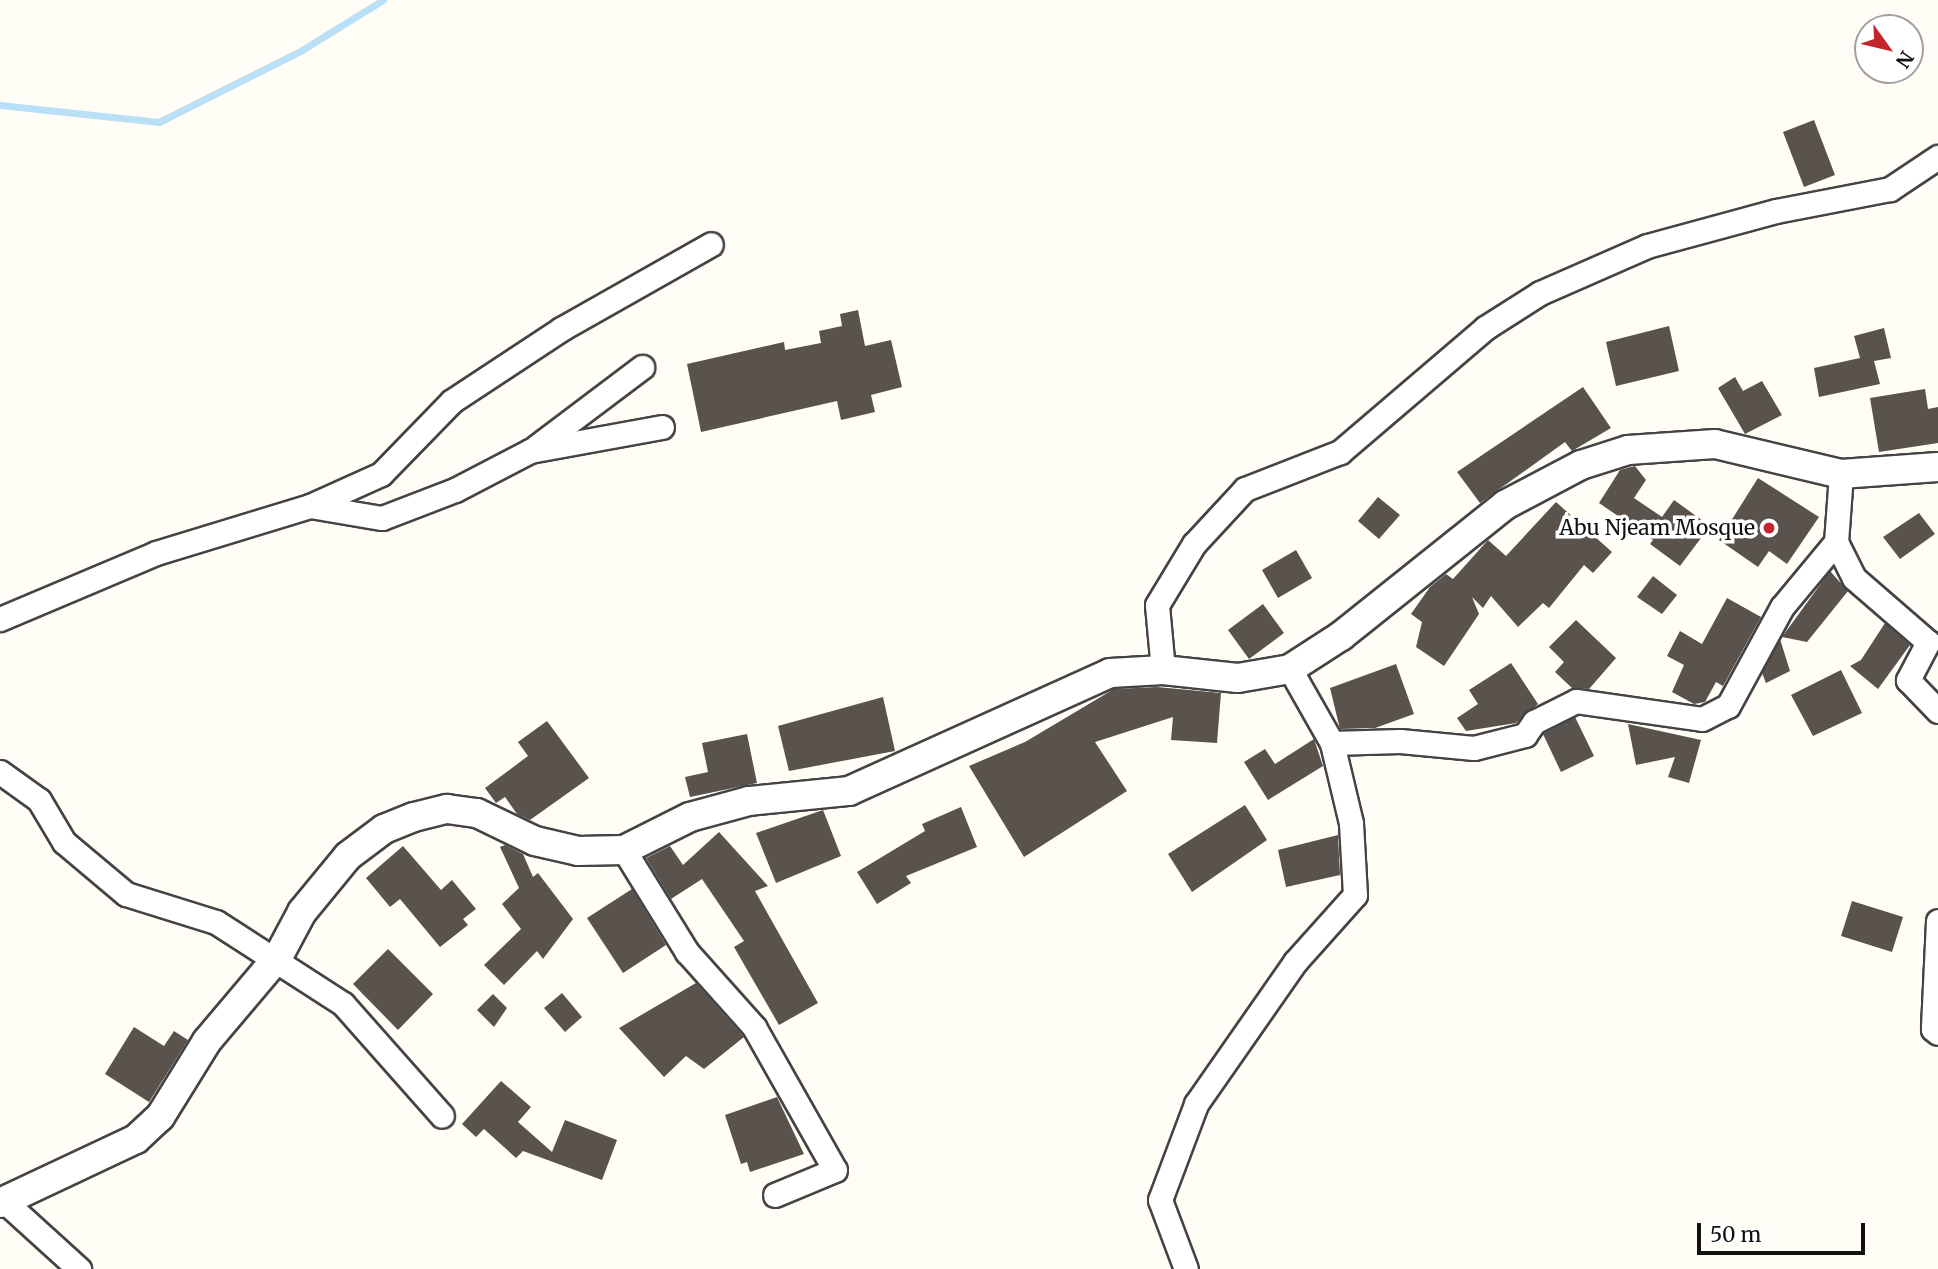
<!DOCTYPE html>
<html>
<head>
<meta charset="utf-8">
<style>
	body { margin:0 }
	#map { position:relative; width:1938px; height:1269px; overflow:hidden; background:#fffdf5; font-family:Merriweather,serif }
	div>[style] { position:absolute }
	.stream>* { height:7px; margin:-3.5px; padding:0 3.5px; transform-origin:3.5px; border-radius:3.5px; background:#b9e0f7 }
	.building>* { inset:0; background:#5a524d }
	.roads { filter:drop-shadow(2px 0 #444) drop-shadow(-2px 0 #444) drop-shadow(0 2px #444) drop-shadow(0 -2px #444) }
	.minor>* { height:23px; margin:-11.5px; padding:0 11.5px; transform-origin:11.5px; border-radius:11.5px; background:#fff }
	.tertiary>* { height:28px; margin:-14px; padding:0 14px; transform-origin:14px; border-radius:14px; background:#fff }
	.dots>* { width:19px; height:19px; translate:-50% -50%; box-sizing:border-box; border:4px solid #fff; border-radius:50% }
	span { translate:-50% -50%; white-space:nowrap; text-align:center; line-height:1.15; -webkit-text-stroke:7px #fff; paint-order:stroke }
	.poi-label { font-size:21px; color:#111 }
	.right { translate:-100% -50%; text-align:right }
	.north { position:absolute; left:1854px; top:14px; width:70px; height:70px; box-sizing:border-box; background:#fff; border:2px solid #a0a0a0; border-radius:50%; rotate:124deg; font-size:19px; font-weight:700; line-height:28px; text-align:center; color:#111 }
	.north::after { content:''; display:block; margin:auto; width:24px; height:32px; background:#c4262e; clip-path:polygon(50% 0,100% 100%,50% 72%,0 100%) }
	.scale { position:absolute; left:1697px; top:1223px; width:168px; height:32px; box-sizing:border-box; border:4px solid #111; border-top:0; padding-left:9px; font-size:21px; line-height:24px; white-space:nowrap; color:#111; -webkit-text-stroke:5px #fff; paint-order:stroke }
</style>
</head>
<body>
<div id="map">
	<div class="stream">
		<i style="left:0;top:105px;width:160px;rotate:6.1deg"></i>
		<i style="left:159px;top:122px;width:160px;rotate:-26.7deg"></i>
		<i style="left:302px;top:50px;width:95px;rotate:-31.7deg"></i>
	</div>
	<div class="building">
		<i style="clip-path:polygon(1814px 120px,1835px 175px,1804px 187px,1783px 132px)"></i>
		<i style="clip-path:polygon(858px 310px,865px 346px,891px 340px,902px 387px,871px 395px,875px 412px,841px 420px,837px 401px,701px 432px,687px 364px,784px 342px,785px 350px,821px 343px,819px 331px,842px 326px,840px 314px)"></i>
		<i style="clip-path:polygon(1669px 326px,1679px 371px,1616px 386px,1606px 342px)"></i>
		<i style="clip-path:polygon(1884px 328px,1891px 358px,1874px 361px,1880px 384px,1819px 397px,1814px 368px,1860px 358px,1854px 336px)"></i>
		<i style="clip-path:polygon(1735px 377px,1743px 391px,1762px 381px,1782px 415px,1745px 434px,1718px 388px)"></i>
		<i style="clip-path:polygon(1583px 387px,1611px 428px,1572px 451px,1565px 442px,1480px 503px,1457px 472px)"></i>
		<i style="clip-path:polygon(1925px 389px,1928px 409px,1938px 407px,1938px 443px,1879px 452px,1870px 398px)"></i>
		<i style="clip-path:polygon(1635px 466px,1646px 480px,1634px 498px,1662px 517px,1674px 500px,1710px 526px,1680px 566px,1650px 544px,1653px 540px,1599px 503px,1620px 470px)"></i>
		<i style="clip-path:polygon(1758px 478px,1819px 517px,1787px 564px,1769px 551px,1758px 567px,1719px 540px)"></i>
		<i style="clip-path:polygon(1378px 497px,1400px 515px,1379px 539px,1358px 521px)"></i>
		<i style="clip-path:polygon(1556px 502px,1612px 552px,1593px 573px,1584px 565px,1549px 608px,1543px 603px,1518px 627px,1491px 596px,1483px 608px,1472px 597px,1479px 614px,1444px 666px,1416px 647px,1422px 622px,1411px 614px,1430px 587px,1446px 574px,1453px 579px,1488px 540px,1506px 556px)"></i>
		<i style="clip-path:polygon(1919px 513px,1935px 534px,1900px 559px,1883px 537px)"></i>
		<i style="clip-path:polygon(1296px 550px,1312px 578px,1278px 598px,1262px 570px)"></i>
		<i style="clip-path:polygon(1830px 571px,1848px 591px,1807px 642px,1782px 637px)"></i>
		<i style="clip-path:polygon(1653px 576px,1677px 595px,1662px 614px,1637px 597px)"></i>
		<i style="clip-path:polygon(1727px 598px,1761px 617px,1723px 686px,1716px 682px,1705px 702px,1694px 704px,1672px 692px,1684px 665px,1667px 656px,1680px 631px,1702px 644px)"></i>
		<i style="clip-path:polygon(1263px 604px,1284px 633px,1249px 659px,1228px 630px)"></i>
		<i style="clip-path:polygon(1576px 620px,1616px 658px,1589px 689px,1572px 688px,1555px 672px,1564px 662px,1549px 647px)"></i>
		<i style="clip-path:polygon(1885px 623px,1910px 645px,1878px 689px,1850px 666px,1861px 660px)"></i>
		<i style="clip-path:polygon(1780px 639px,1790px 671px,1766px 683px,1762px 673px)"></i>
		<i style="clip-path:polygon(1511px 663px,1538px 704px,1516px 723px,1466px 731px,1457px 718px,1478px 704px,1469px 690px)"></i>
		<i style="clip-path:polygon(1396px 664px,1414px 714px,1375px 728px,1340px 729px,1330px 688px)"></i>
		<i style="clip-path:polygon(1841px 670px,1862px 713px,1813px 736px,1791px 695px)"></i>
		<i style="clip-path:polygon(1157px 687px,1221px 693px,1217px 743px,1171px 740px,1173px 717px,1095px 742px,1127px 791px,1024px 857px,969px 766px,1025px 742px,1114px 689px)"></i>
		<i style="clip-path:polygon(883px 697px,895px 751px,789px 771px,778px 726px)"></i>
		<i style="clip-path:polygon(1575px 717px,1594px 756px,1561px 772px,1543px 734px)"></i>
		<i style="clip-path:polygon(547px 721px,589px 778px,530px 820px,517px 814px,505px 797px,496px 803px,485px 788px,528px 756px,518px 742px)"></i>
		<i style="clip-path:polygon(1628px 724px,1701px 740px,1689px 783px,1668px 777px,1675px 757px,1636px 765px)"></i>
		<i style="clip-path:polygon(747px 734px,757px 783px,690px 797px,685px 777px,708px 772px,702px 743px)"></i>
		<i style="clip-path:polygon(1314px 739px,1323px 766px,1268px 800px,1244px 762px,1265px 749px,1275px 764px)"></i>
		<i style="clip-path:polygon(1245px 805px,1267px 840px,1192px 892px,1168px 854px)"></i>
		<i style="clip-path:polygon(961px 807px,977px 847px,906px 876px,911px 883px,877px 904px,857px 872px,925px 831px,922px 824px)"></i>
		<i style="clip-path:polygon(823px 810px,841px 856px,776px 883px,756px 833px)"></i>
		<i style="clip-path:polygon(719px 832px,768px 886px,755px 891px,818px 1003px,779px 1025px,734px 947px,744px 941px,702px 879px,671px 899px,646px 858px,670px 846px,683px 865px)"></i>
		<i style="clip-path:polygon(1338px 835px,1340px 875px,1286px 887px,1278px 850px)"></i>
		<i style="clip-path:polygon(505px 845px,523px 854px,533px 877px,538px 873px,573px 919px,543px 959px,537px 951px,504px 985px,484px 965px,521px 929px,502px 904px,519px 888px,500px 847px)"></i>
		<i style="clip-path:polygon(403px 846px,441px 890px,452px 880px,476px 909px,463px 919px,468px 925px,440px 947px,400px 899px,390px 907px,366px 878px)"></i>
		<i style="clip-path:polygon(632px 889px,666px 945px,623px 973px,587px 918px)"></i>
		<i style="clip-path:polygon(1852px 901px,1903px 917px,1892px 952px,1841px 936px)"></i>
		<i style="clip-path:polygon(388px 949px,433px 994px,398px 1030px,353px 984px)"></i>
		<i style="clip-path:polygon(696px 983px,744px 1037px,704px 1069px,686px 1056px,664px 1077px,619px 1028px)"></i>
		<i style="clip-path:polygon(562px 993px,582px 1017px,565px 1032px,544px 1008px)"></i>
		<i style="clip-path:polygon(493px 994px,507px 1008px,494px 1027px,477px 1010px)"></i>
		<i style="clip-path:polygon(134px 1027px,164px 1046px,174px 1031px,188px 1040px,149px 1102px,105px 1074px)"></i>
		<i style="clip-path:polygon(501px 1081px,531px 1107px,518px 1122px,552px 1152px,565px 1120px,617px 1140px,602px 1180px,523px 1151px,516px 1158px,484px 1129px,476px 1137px,462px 1124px)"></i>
		<i style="clip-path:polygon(777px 1097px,804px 1154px,750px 1172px,747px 1162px,741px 1164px,725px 1115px)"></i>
	</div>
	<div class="roads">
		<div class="minor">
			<i style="left:536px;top:447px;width:133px;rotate:-37deg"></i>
			<i style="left:1841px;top:474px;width:68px;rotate:94.2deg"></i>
			<i style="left:1836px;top:542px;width:40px;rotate:63.4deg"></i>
			<i style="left:1854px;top:578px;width:98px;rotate:40.9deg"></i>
			<i style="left:1928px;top:642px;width:43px;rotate:117.8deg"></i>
			<i style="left:1908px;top:680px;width:43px;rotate:45.9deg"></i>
			<i style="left:310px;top:506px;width:78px;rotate:-24.3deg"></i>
			<i style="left:381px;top:474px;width:102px;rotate:-45.8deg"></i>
			<i style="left:452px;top:401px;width:131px;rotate:-33.4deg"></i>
			<i style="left:561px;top:329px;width:172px;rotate:-29.5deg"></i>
			<i style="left:0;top:619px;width:169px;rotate:-22.9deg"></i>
			<i style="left:156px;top:553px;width:161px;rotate:-17deg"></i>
			<i style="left:310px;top:506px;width:73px;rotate:9.5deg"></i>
			<i style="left:382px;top:518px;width:78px;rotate:-21deg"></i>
			<i style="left:455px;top:490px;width:85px;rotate:-27.5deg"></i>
			<i style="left:530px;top:451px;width:134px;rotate:-10.3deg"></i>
			<i style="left:1163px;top:670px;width:65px;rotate:-95.3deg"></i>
			<i style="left:1157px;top:605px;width:71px;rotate:-58.8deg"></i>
			<i style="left:1194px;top:544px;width:75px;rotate:-47.2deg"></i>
			<i style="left:1245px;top:489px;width:102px;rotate:-21.3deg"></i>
			<i style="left:1340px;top:452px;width:191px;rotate:-40.5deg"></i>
			<i style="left:1485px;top:328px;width:65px;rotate:-32.5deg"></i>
			<i style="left:1540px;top:293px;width:117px;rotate:-23.7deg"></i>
			<i style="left:1647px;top:246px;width:134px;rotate:-15.2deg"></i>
			<i style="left:1776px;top:211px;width:116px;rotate:-10.9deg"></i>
			<i style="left:1890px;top:189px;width:58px;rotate:-33.7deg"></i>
			<i style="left:1332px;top:743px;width:68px;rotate:-1.7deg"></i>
			<i style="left:1400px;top:741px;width:74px;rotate:5.4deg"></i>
			<i style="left:1474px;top:748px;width:53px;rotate:-14.3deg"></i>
			<i style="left:1525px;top:735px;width:16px;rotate:-55deg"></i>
			<i style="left:1534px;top:722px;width:47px;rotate:-26.6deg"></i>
			<i style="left:1576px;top:701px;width:127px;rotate:8.1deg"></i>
			<i style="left:1702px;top:719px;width:29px;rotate:-27deg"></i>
			<i style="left:1728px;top:706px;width:113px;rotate:-61.4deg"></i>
			<i style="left:1782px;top:607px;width:85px;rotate:-50.3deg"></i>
			<i style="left:0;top:772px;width:48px;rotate:35.7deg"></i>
			<i style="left:39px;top:800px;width:49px;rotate:59.2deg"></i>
			<i style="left:64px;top:842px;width:81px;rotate:40deg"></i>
			<i style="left:126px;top:894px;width:94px;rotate:17.3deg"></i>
			<i style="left:216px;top:922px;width:151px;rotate:32.8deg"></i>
			<i style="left:343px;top:1004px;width:149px;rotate:48.5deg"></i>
			<i style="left:624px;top:850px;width:120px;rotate:58.3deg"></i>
			<i style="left:687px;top:952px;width:101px;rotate:48.2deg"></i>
			<i style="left:754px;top:1027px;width:164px;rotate:60.5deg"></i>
			<i style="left:835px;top:1170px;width:65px;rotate:157.4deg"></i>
			<i style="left:1938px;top:921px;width:108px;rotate:92.7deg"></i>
			<i style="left:1933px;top:1029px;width:6px;rotate:39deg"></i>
			<i style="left:3px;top:1200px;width:103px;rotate:42.2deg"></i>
			<i style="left:1186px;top:1269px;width:74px;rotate:-110.6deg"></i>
			<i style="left:1160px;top:1200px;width:103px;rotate:-69.4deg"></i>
			<i style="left:1196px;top:1104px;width:173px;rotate:-55.1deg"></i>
			<i style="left:1295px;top:962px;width:90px;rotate:-48.2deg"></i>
			<i style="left:1355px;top:895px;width:72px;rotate:-93.2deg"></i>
			<i style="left:1351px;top:823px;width:82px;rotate:-103.4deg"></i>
			<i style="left:1332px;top:743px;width:85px;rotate:-119.6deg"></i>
		</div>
		<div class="tertiary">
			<i style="left:0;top:1203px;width:150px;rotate:-25.2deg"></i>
			<i style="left:136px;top:1139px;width:33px;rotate:-43deg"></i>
			<i style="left:160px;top:1117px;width:89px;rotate:-58.3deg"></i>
			<i style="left:207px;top:1041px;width:110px;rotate:-49.8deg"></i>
			<i style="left:278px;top:957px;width:51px;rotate:-61.9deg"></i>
			<i style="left:302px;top:912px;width:72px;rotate:-50.6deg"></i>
			<i style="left:348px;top:856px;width:45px;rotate:-36.9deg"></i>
			<i style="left:384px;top:829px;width:32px;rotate:-22deg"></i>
			<i style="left:414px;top:817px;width:34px;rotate:-14deg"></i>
			<i style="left:447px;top:809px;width:30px;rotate:8deg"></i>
			<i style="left:477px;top:813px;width:64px;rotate:25.8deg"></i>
			<i style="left:535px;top:841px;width:44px;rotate:13.1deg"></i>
			<i style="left:578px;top:851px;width:46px;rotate:-1.2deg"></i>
			<i style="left:624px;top:850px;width:74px;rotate:-26.6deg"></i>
			<i style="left:690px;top:817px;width:61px;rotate:-15.2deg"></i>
			<i style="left:749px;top:801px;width:100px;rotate:-5.7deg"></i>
			<i style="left:849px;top:791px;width:286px;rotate:-24.3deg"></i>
			<i style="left:1110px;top:673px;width:53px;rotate:-3.2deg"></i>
			<i style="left:1163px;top:670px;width:75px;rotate:6.1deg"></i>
			<i style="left:1238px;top:678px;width:53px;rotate:-9.8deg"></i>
			<i style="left:1290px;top:669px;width:61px;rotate:-32.9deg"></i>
			<i style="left:1341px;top:636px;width:210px;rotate:-38.6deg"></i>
			<i style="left:1505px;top:505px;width:86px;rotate:-27.8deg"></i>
			<i style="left:1581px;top:465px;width:49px;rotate:-17.7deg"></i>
			<i style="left:1628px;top:450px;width:87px;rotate:-3.9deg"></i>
			<i style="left:1715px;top:444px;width:130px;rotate:13.4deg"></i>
			<i style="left:1841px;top:474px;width:97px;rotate:-4.1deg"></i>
		</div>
	</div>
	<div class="dots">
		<i style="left:1769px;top:528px;background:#c4262e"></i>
	</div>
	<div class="poi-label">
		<span class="right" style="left:1755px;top:528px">Abu Njeam Mosque</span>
	</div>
	<div class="north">N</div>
	<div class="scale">50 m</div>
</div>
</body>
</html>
